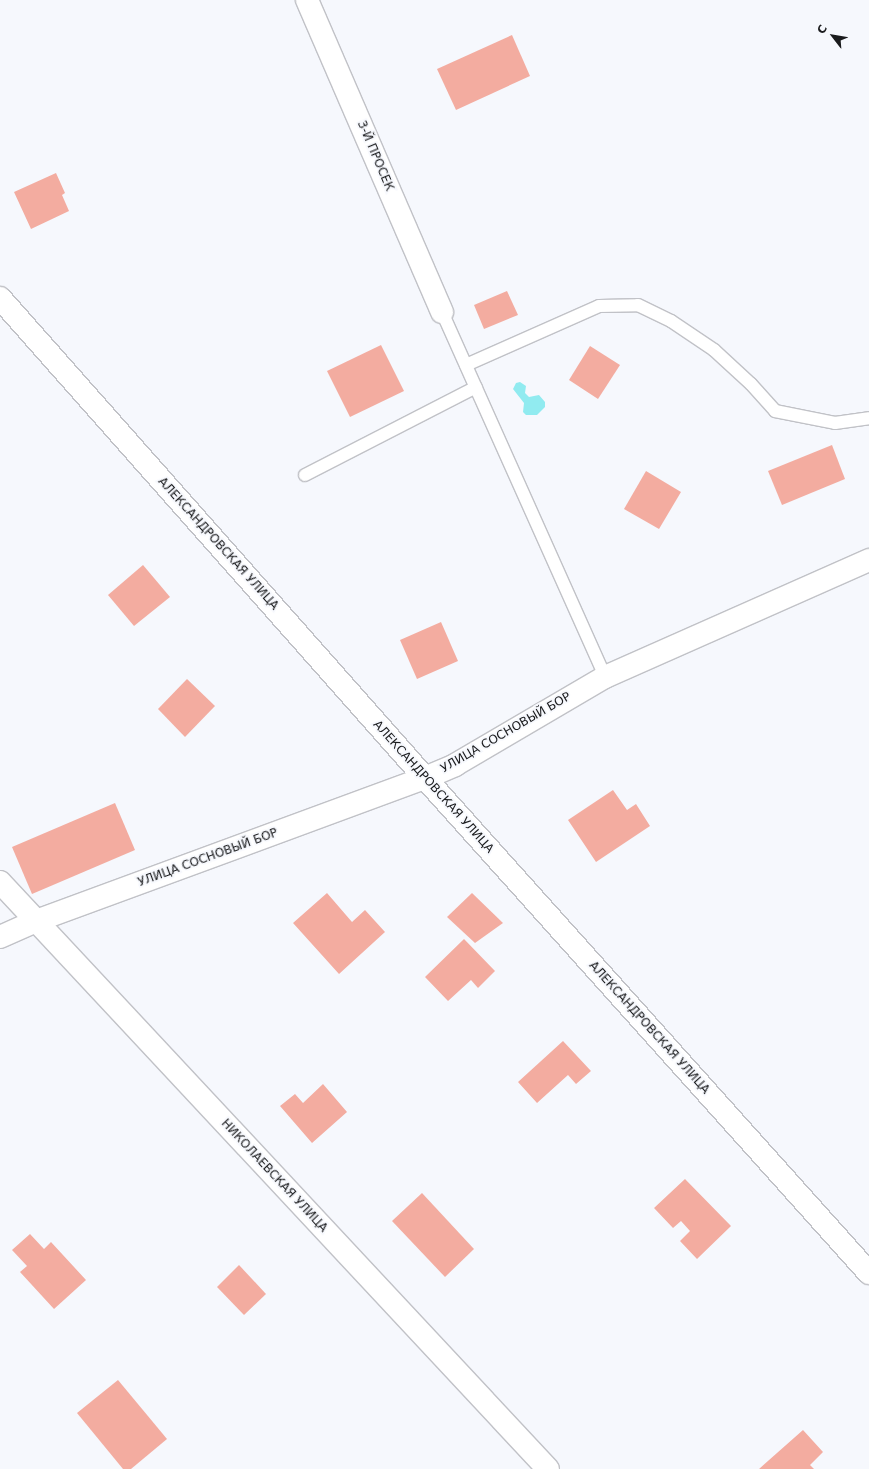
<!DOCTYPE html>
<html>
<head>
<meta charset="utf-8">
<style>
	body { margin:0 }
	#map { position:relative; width:869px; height:1469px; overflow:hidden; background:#f6f8fd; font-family:"DejaVu Sans",sans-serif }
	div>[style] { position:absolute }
	.water>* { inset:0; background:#91ebf0 }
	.building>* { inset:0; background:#f3aca0 }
	.roads { filter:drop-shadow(1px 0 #c1c2c7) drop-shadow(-1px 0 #c1c2c7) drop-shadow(0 1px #c1c2c7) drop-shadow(0 -1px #c1c2c7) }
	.service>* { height:12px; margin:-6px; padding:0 6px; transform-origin:6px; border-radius:6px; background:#fff }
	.minor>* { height:22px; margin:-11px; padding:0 11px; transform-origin:11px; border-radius:11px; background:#fff }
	span { translate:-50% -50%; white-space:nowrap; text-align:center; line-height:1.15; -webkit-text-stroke:3.5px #f6f8fd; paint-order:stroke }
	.street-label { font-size:12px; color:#1a1b1d }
	.north { position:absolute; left:813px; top:16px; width:40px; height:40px; -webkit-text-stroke:3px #f6f8fd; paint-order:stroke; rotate:301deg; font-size:11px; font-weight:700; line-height:16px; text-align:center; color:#1a1b1d }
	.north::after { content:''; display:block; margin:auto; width:14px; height:18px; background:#1a1b1d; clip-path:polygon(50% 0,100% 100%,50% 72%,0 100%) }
</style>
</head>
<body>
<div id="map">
	<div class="water">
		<i style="clip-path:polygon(520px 382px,526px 386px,525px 393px,529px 397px,539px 395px,545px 402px,545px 407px,537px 415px,526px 415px,523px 412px,524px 403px,513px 389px,516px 383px)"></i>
	</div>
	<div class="building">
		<i style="clip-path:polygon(512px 35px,530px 76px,456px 110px,437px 69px)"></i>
		<i style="clip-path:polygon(56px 173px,65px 193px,62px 195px,69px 211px,31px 229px,14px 192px)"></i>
		<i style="clip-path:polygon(507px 291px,518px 315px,484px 329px,474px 305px)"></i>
		<i style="clip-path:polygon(381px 345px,404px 391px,350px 417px,327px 371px)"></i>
		<i style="clip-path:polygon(590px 346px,620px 365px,598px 399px,569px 380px)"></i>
		<i style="clip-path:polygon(832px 445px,845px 479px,782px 505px,768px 471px)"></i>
		<i style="clip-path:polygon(646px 471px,681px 492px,659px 529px,624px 509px)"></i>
		<i style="clip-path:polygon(143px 565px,170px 597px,134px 626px,108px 595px)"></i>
		<i style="clip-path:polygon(441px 622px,458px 661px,417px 679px,400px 640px)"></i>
		<i style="clip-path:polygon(187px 679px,215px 706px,185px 737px,158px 709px)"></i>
		<i style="clip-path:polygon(613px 790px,627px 810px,636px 804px,650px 826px,596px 862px,568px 820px)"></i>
		<i style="clip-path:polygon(115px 803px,135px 850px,32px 894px,12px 847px)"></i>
		<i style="clip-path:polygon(327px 893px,352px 922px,365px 910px,385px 932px,339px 974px,293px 923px)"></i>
		<i style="clip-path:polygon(472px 893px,503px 923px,475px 943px,447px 917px)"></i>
		<i style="clip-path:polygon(464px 939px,495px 971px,478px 988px,471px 980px,448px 1001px,425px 977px)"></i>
		<i style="clip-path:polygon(563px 1041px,591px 1071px,576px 1084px,568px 1075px,537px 1103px,518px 1082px)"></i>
		<i style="clip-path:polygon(323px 1084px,347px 1112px,312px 1143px,280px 1106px,295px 1094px,303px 1103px)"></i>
		<i style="clip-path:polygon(685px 1179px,731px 1226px,697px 1259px,680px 1241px,690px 1231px,681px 1221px,673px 1228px,654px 1208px)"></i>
		<i style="clip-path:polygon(422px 1193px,474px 1249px,445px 1277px,392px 1221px)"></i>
		<i style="clip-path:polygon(30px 1234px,44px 1249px,51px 1242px,86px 1280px,54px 1309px,20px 1272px,27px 1266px,12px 1250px)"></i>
		<i style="clip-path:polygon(239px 1265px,266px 1294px,244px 1315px,217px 1287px)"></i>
		<i style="clip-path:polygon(118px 1380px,167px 1439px,131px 1469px,123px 1469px,77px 1413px)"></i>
		<i style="clip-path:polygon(803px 1430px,823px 1452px,810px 1465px,814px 1469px,759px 1469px)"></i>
	</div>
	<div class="roads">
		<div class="service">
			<i style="left:442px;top:312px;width:400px;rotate:65.9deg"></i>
			<i style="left:466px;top:365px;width:145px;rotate:-23.9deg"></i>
			<i style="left:599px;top:306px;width:39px;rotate:-1deg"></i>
			<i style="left:638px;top:305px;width:37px;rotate:26deg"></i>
			<i style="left:671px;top:321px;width:52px;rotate:34deg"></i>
			<i style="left:714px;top:350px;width:50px;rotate:42.6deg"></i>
			<i style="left:751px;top:384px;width:36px;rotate:48deg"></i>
			<i style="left:775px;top:411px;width:61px;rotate:11.3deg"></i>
			<i style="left:835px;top:423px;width:34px;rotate:-8deg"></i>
			<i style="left:305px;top:475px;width:192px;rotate:-27.2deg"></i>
		</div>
		<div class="minor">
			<i style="left:307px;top:0;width:340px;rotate:66.6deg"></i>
			<i style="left:0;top:298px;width:641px;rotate:48.48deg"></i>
			<i style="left:425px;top:778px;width:665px;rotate:48.11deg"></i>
			<i style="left:0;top:882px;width:803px;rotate:46.97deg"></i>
			<i style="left:0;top:937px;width:39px;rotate:-24deg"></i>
			<i style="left:36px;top:921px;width:414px;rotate:-20.2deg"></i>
			<i style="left:425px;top:778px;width:33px;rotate:-23deg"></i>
			<i style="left:455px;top:765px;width:174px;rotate:-30.4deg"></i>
			<i style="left:605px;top:677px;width:289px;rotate:-23.9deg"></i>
		</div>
	</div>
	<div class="street-label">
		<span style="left:375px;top:156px;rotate:67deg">3-Й ПРОСЕК</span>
		<span style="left:218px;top:544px;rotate:48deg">АЛЕКСАНДРОВСКАЯ УЛИЦА</span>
		<span style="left:506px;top:733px;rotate:-30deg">УЛИЦА СОСНОВЫЙ БОР</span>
		<span style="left:433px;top:787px;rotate:48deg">АЛЕКСАНДРОВСКАЯ УЛИЦА</span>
		<span style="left:208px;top:858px;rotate:-20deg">УЛИЦА СОСНОВЫЙ БОР</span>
		<span style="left:649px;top:1028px;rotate:48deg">АЛЕКСАНДРОВСКАЯ УЛИЦА</span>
		<span style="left:274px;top:1176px;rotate:47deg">НИКОЛАЕВСКАЯ УЛИЦА</span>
	</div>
	<div class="north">С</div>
</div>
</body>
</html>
